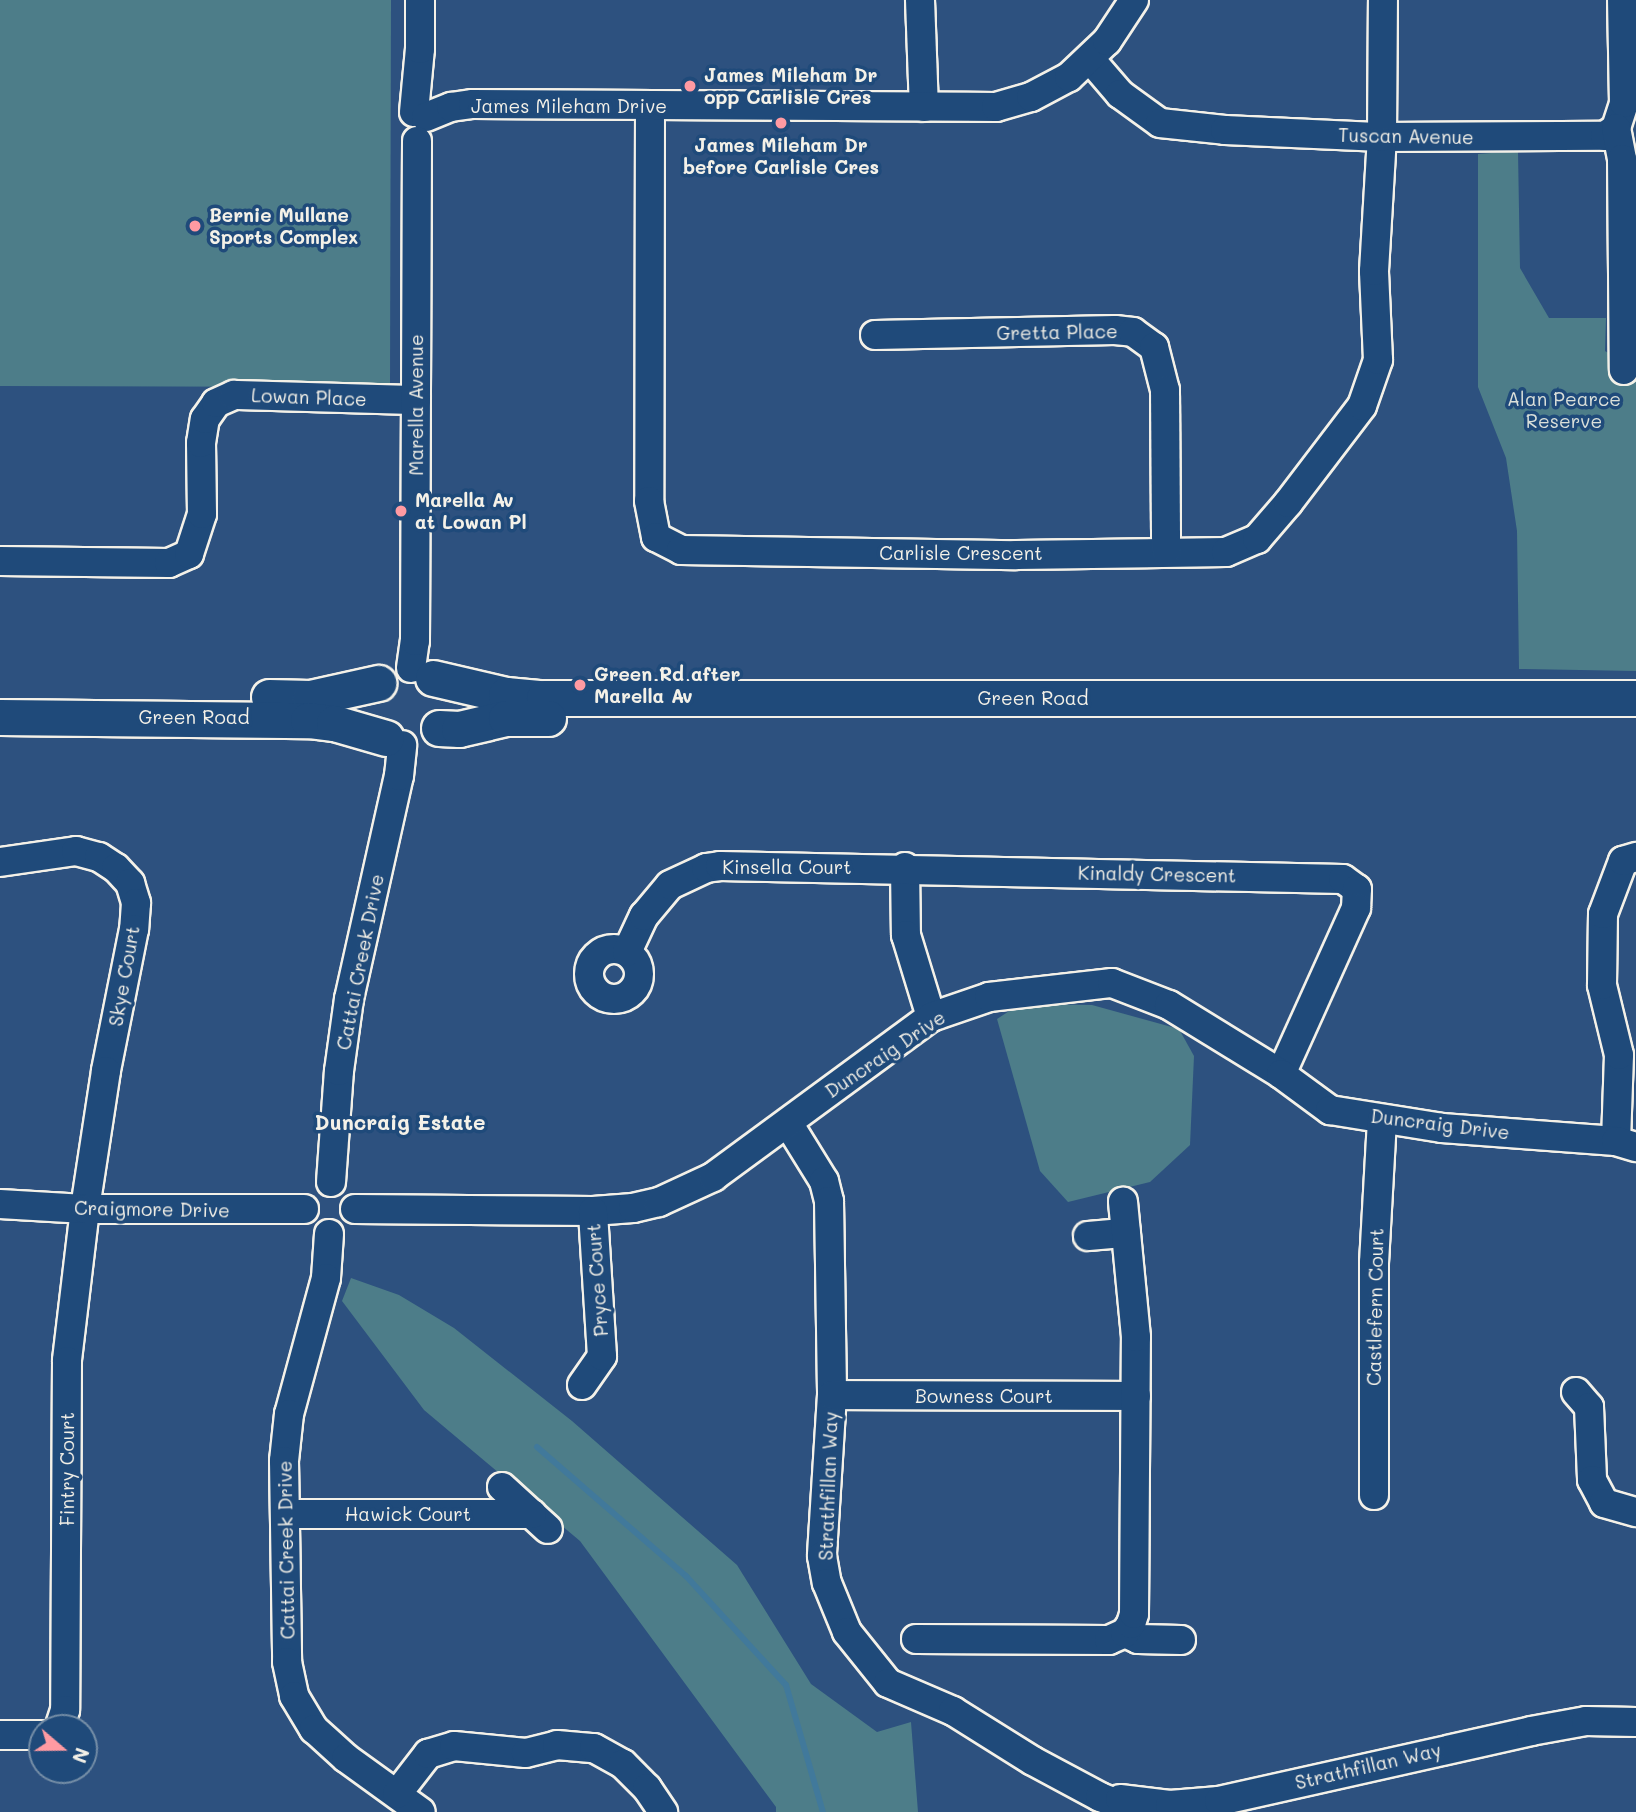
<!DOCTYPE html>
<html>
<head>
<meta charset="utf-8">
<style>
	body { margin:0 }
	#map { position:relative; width:1636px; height:1812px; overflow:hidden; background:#2d517f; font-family:Mali,sans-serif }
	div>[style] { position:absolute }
	.green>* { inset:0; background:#4d7d89 }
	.stream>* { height:6px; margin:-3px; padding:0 3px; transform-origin:3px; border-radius:3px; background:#41799b }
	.roads { filter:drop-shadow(2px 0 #f4f1e8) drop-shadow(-2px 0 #f4f1e8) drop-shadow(0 2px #f4f1e8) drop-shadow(0 -2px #f4f1e8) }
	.minor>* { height:28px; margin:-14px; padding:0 14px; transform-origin:14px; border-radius:14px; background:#1f4a7a }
	.minor>.ring { margin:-14px; padding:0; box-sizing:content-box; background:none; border:28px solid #1f4a7a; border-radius:50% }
	.major>* { height:35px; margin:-17.5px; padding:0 17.5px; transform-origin:17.5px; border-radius:17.5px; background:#1f4a7a }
	.dots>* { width:19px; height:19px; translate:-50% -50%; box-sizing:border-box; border:4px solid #1f4a7a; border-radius:50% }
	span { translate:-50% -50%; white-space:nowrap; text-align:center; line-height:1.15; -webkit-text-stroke:7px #1f4a7a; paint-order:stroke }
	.poi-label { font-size:19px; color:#f4f1e8; font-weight:700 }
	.left { translate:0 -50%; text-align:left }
	.street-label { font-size:19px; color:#f4f1e8 }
	.park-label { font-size:19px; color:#dbe0da }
	.neighbourhood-label { font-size:21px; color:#f4f1e8; font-weight:700 }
	.north { position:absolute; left:28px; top:1714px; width:70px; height:70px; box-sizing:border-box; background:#1f4a7a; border:2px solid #748da6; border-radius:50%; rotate:110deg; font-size:19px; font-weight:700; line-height:28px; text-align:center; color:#f4f1e8 }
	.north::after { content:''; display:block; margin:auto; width:24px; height:32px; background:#ff9aa2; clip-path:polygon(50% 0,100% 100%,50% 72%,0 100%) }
</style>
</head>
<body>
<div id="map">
	<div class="green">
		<i style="clip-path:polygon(0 0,391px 0,390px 387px,0 386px)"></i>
		<i style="clip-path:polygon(1518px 151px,1520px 268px,1549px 318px,1606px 318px,1605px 351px,1636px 370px,1636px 671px,1519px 669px,1517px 531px,1506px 458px,1478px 387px,1478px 154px)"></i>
		<i style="clip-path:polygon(1020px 1004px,1092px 1005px,1179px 1029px,1194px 1056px,1190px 1145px,1150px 1182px,1068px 1202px,1040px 1171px,997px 1019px)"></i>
		<i style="clip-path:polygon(351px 1278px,399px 1295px,454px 1328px,572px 1421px,737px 1565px,811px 1684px,877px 1732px,911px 1722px,918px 1812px,776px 1812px,776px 1807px,580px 1541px,424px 1410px,342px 1301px)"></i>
	</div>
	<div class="stream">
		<i style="left:537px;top:1447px;width:197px;rotate:40.9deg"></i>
		<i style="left:686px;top:1576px;width:148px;rotate:47.5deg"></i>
		<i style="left:786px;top:1685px;width:132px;rotate:73.8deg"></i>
	</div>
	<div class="roads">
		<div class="minor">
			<i style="left:920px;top:0;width:107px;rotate:87.9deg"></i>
			<i style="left:1090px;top:59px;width:46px;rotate:49.4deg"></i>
			<i style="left:1120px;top:94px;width:49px;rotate:35.9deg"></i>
			<i style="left:1160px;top:123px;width:65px;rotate:6.1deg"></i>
			<i style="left:1225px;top:130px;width:157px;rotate:2.6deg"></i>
			<i style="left:1382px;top:137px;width:223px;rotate:-0.3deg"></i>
			<i style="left:1605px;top:136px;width:14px;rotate:-36deg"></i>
			<i style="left:1616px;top:128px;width:26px;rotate:-72deg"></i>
			<i style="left:1624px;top:103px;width:103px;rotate:-91.1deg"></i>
			<i style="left:650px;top:106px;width:395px;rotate:90.1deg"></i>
			<i style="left:649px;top:501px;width:37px;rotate:79deg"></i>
			<i style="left:656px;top:537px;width:28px;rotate:27deg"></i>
			<i style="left:681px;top:550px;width:335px;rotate:0.9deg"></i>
			<i style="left:1016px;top:555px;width:210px;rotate:-0.8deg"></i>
			<i style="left:1226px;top:552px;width:34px;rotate:-23deg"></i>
			<i style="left:1257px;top:539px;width:48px;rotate:-49.3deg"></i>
			<i style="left:1288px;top:503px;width:122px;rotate:-52.7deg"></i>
			<i style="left:1362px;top:406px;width:49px;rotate:-70.8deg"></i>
			<i style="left:1378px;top:360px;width:89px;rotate:-92.6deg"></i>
			<i style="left:1374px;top:271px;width:134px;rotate:-86.6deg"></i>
			<i style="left:1382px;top:137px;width:137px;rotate:-89.6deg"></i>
			<i style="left:414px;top:112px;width:63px;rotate:-84.6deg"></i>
			<i style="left:420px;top:49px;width:49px;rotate:-90deg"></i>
			<i style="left:426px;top:117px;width:27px;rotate:-22deg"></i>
			<i style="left:451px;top:107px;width:22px;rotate:-8deg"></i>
			<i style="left:473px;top:104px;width:523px;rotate:0.33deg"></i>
			<i style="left:996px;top:107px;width:36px;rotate:-16deg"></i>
			<i style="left:1031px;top:97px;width:43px;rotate:-27.8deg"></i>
			<i style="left:1069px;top:77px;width:52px;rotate:-43.5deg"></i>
			<i style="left:1107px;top:41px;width:49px;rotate:-56.6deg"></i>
			<i style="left:1616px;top:128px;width:32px;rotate:79deg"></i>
			<i style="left:1622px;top:159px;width:211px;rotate:89.5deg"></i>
			<i style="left:875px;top:335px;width:240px;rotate:-1.2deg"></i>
			<i style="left:1115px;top:330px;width:18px;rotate:6deg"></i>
			<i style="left:1133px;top:332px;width:26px;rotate:36deg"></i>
			<i style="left:1154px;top:347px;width:44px;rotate:75.7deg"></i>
			<i style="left:1165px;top:390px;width:161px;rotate:89.6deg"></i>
			<i style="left:0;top:561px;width:169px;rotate:0.7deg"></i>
			<i style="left:169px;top:563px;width:22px;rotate:-24deg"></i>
			<i style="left:189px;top:554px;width:42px;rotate:-72deg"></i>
			<i style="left:202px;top:514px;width:71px;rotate:-90.8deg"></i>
			<i style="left:201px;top:443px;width:24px;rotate:-81deg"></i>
			<i style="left:205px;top:419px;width:19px;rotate:-55deg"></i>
			<i style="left:216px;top:403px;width:20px;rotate:-24deg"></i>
			<i style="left:234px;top:395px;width:182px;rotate:1.6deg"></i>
			<i style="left:411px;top:668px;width:27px;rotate:-82deg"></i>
			<i style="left:415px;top:641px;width:500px;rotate:-89.77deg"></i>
			<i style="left:0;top:862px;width:77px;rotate:-8.2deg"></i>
			<i style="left:76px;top:851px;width:24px;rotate:15deg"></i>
			<i style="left:99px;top:857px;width:20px;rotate:33deg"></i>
			<i style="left:116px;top:868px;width:21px;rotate:47deg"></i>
			<i style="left:130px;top:883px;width:21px;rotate:73deg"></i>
			<i style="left:136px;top:903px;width:26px;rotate:94deg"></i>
			<i style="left:134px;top:929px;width:145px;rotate:101.2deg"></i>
			<i style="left:106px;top:1071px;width:140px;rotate:98.7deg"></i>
			<i style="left:85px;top:1209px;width:153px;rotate:96.8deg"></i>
			<i style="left:67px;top:1361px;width:349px;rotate:90.3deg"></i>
			<i style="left:65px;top:1710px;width:19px;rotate:108deg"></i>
			<i style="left:905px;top:867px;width:68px;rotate:89.2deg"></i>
			<i style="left:906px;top:935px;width:86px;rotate:73deg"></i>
			<i class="ring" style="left:589px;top:949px;width:22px;height:22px"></i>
			<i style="left:627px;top:952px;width:40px;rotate:-65deg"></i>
			<i style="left:644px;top:916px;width:40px;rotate:-50deg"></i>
			<i style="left:670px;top:885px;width:40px;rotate:-25deg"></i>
			<i style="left:706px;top:868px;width:14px;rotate:-8deg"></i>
			<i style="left:720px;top:866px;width:623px;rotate:1.2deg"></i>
			<i style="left:1343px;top:879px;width:17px;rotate:36deg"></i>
			<i style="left:1357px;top:889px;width:19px;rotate:93deg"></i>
			<i style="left:1356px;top:908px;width:182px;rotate:114.3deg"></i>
			<i style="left:788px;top:1123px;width:68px;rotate:58.2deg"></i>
			<i style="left:824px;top:1181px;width:21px;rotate:76deg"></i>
			<i style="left:829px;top:1201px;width:194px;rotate:89.1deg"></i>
			<i style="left:832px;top:1395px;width:161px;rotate:93.6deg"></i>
			<i style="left:822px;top:1556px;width:27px;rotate:80deg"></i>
			<i style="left:827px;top:1583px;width:53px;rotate:67.8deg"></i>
			<i style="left:847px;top:1632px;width:65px;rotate:51.2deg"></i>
			<i style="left:888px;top:1683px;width:71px;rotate:23.3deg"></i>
			<i style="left:953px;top:1711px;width:94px;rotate:32deg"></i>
			<i style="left:1033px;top:1761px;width:76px;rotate:28.2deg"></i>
			<i style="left:1100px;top:1797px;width:43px;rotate:20.6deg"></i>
			<i style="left:1616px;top:1141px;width:86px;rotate:-88deg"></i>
			<i style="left:1619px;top:1055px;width:72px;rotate:-103.7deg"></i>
			<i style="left:1602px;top:985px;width:71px;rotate:-89.2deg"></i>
			<i style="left:1603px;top:914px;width:57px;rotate:-69.3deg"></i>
			<i style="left:1623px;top:861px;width:14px;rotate:-17deg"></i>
			<i style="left:331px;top:1182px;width:111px;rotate:-85.9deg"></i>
			<i style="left:339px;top:1071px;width:73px;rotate:-82.1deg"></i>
			<i style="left:349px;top:999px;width:229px;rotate:-77.4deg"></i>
			<i style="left:399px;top:776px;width:31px;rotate:-84deg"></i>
			<i style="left:0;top:1204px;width:85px;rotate:3.4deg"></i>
			<i style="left:85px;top:1209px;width:219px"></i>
			<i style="left:355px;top:1209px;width:238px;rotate:0.5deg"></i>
			<i style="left:593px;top:1211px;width:40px;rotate:-4.3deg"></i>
			<i style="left:633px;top:1208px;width:27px;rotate:-13deg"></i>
			<i style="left:659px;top:1202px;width:60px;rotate:-24.8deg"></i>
			<i style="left:713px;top:1177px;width:270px;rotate:-36.3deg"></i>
			<i style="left:931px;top:1017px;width:61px;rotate:-19deg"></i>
			<i style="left:989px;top:997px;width:124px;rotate:-6.5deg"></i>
			<i style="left:1112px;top:983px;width:61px;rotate:21.1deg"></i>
			<i style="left:1169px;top:1005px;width:132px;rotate:31.6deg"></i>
			<i style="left:1281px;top:1074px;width:61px;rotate:36.3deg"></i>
			<i style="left:1330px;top:1110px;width:113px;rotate:9.1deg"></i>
			<i style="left:1442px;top:1128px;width:174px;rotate:4.3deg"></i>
			<i style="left:1616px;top:1141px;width:21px;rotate:17deg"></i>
			<i style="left:329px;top:1234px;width:44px;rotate:93.9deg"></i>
			<i style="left:326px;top:1278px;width:141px;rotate:105.2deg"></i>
			<i style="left:289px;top:1414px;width:47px;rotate:96.1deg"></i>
			<i style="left:284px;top:1461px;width:201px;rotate:89.1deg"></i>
			<i style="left:287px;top:1662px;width:35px;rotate:78deg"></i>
			<i style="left:294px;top:1696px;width:39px;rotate:59deg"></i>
			<i style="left:314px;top:1729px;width:43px;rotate:42.2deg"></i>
			<i style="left:346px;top:1758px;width:92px;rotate:35.8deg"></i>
			<i style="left:1088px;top:1236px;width:38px;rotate:-5deg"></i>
			<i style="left:582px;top:1385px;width:35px;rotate:-55deg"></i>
			<i style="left:602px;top:1356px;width:145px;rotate:-93.6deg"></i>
			<i style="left:1576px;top:1392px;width:20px;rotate:49deg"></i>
			<i style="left:1589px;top:1407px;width:73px;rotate:87.6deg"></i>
			<i style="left:1592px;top:1480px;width:26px;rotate:62deg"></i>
			<i style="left:1604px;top:1503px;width:33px;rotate:16deg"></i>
			<i style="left:832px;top:1395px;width:304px;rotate:0.2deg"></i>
			<i style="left:502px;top:1487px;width:62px;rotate:42.4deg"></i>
			<i style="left:1374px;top:1495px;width:232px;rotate:-90deg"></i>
			<i style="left:1374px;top:1263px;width:144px;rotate:-86.8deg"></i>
			<i style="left:285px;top:1514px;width:247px"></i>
			<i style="left:1125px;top:1633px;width:14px;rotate:25deg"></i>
			<i style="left:1138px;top:1639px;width:43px;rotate:1.3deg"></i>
			<i style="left:916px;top:1639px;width:193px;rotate:0.3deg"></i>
			<i style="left:1109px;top:1640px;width:17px;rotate:-24deg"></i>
			<i style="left:1125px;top:1633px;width:11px;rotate:-56deg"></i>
			<i style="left:1131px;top:1624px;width:10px;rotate:-73deg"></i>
			<i style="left:1134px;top:1614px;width:277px;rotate:-89.6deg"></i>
			<i style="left:1136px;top:1337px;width:136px;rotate:-95.5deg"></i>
			<i style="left:0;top:1735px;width:42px"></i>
			<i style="left:397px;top:1794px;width:51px;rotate:-52.2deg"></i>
			<i style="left:428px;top:1754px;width:27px;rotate:-17deg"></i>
			<i style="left:454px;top:1746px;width:72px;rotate:5.6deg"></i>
			<i style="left:526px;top:1753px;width:32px;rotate:-14deg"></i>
			<i style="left:557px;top:1745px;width:37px;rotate:5deg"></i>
			<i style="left:594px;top:1748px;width:33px;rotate:29deg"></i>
			<i style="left:623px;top:1764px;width:34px;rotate:45deg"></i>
			<i style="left:647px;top:1788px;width:29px;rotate:56deg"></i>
			<i style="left:1120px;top:1799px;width:50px;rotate:6.8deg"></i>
			<i style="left:1170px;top:1805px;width:49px;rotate:-4.7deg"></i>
			<i style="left:1219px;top:1801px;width:320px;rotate:-12.6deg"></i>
			<i style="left:1531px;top:1731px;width:56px;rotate:-10.3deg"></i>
			<i style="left:1586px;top:1721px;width:50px;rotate:1.1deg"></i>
		</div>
		<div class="major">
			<i style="left:433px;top:678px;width:75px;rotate:13.1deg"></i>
			<i style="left:506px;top:695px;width:38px;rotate:5deg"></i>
			<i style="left:544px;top:698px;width:1092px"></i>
			<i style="left:269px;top:697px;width:41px;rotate:1.4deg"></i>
			<i style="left:310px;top:698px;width:70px;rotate:-12.4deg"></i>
			<i style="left:0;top:717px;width:308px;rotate:0.6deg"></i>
			<i style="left:308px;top:720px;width:26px;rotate:7deg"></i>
			<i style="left:334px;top:723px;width:54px;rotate:16.1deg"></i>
			<i style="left:439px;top:728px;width:20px;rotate:3deg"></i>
			<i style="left:459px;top:729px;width:48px;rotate:-13.2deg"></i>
			<i style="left:506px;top:718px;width:42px"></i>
		</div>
	</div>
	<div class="dots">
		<i style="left:690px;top:86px;background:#ff9aa2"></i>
		<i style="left:781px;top:123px;background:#ff9aa2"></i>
		<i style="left:195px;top:226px;background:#ff9aa2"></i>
		<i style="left:401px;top:511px;background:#ff9aa2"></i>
		<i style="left:580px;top:685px;background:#ff9aa2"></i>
	</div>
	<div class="poi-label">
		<span class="left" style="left:704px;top:86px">James Mileham Dr<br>opp Carlisle Cres</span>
		<span style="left:781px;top:156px">James Mileham Dr<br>before Carlisle Cres</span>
		<span class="left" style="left:209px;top:226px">Bernie Mullane<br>Sports Complex</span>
		<span class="left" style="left:415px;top:511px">Marella Av<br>at Lowan Pl</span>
		<span class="left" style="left:594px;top:685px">Green Rd after<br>Marella Av</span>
	</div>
	<div class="street-label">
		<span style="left:569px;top:106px">James Mileham Drive</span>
		<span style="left:1406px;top:136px;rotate:1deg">Tuscan Avenue</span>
		<span style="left:1057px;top:332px;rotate:-1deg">Gretta Place</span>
		<span style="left:309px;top:397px;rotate:2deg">Lowan Place</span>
		<span style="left:416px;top:405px;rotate:-90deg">Marella Avenue</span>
		<span style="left:961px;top:553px">Carlisle Crescent</span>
		<span style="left:1033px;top:698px">Green Road</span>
		<span style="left:194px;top:717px">Green Road</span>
		<span style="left:787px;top:867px">Kinsella Court</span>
		<span style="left:1157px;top:874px;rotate:1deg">Kinaldy Crescent</span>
		<span style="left:360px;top:962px;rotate:-79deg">Cattai Creek Drive</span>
		<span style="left:124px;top:976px;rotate:-80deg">Skye Court</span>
		<span style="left:885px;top:1054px;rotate:-34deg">Duncraig Drive</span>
		<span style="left:1440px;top:1124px;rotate:7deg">Duncraig Drive</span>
		<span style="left:152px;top:1209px;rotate:1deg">Craigmore Drive</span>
		<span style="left:597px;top:1280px;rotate:-94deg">Pryce Court</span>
		<span style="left:1375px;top:1307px;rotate:-89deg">Castlefern Court</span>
		<span style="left:984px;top:1396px">Bowness Court</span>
		<span style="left:67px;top:1469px;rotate:-90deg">Fintry Court</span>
		<span style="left:828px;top:1486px;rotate:-88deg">Strathfillan Way</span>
		<span style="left:408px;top:1514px">Hawick Court</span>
		<span style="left:286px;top:1550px;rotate:-91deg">Cattai Creek Drive</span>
		<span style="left:1368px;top:1766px;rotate:-13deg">Strathfillan Way</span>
	</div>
	<div class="park-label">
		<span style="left:1564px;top:410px">Alan Pearce<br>Reserve</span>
	</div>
	<div class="neighbourhood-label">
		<span style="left:400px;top:1122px">Duncraig Estate</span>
	</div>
	<div class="north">N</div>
</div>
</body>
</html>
